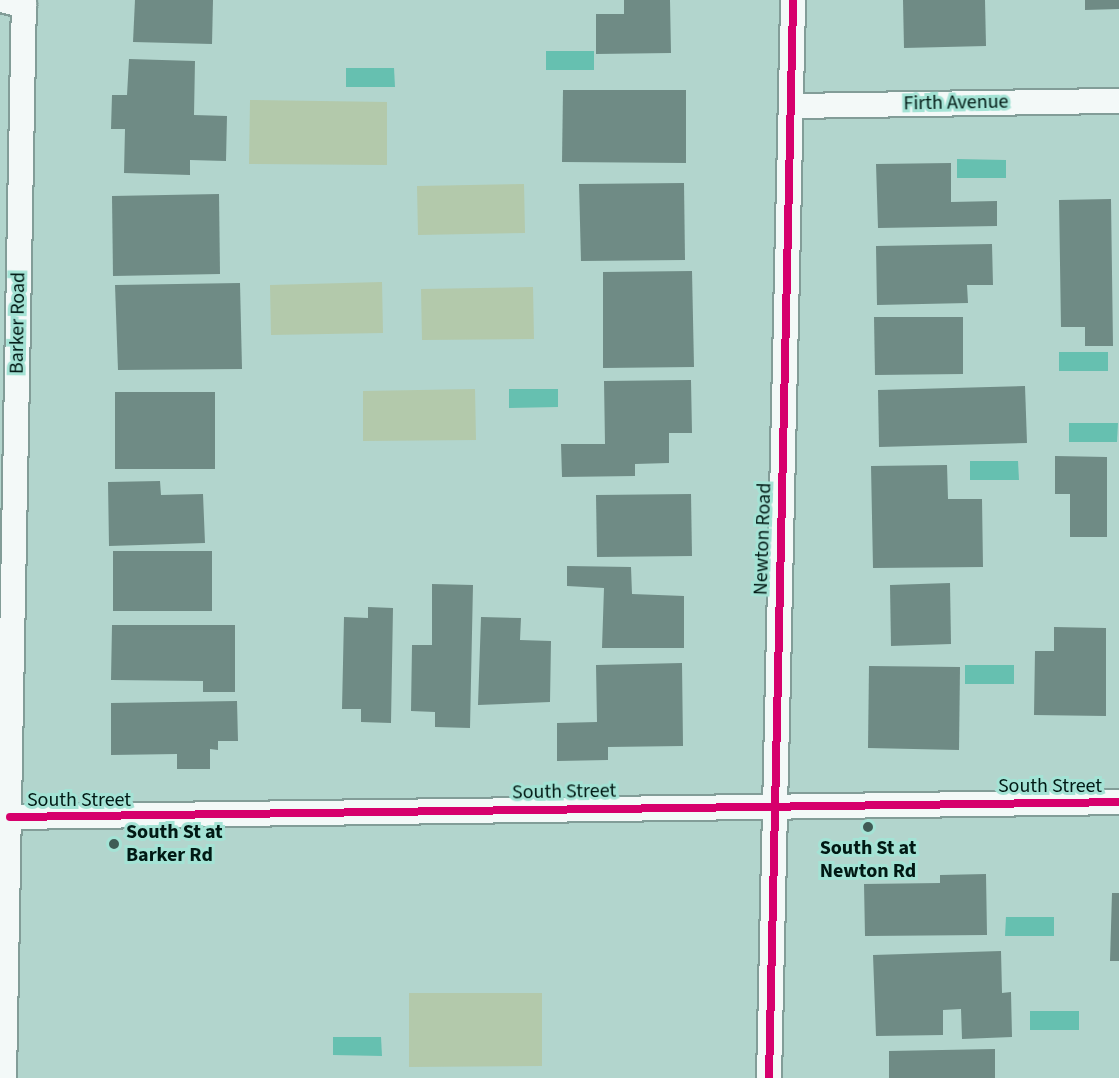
<!DOCTYPE html>
<html>
<head>
<meta charset="utf-8">
<style>
	body { margin:0 }
	#map { position:relative; width:1119px; height:1078px; overflow:hidden; background:#b2d5cd; font-family:"Source Sans 3",sans-serif }
	div>[style] { position:absolute }
	.green>* { inset:0; background:#b3c9ab }
	.water>* { inset:0; background:#66c0b0 }
	.building>* { inset:0; background:#6f8b85 }
	.roads { filter:drop-shadow(2px 0 #829d98) drop-shadow(-2px 0 #829d98) drop-shadow(0 2px #829d98) drop-shadow(0 -2px #829d98) }
	.minor>* { height:24px; margin:-12px; padding:0 12px; transform-origin:12px; border-radius:12px; background:#f3f9f8 }
	.cycleway>* { height:8px; margin:-4px; padding:0 4px; transform-origin:4px; border-radius:4px; background:#d6006c }
	.dots>* { width:16px; height:16px; translate:-50% -50%; box-sizing:border-box; border:3px solid #a4e3d5; border-radius:50% }
	span { translate:-50% -50%; white-space:nowrap; text-align:center; line-height:1.15; -webkit-text-stroke:6px #a4e3d5; paint-order:stroke }
	.street-label { font-size:20px; color:#011914 }
	.poi-label { font-size:20px; color:#011914; font-weight:700 }
	.left { translate:0 -50%; text-align:left }
</style>
</head>
<body>
<div id="map">
	<div class="green">
		<i style="clip-path:polygon(250px 100px,387px 102px,387px 165px,249px 164px)"></i>
		<i style="clip-path:polygon(524px 184px,525px 233px,418px 235px,417px 186px)"></i>
		<i style="clip-path:polygon(382px 282px,383px 333px,271px 335px,270px 285px)"></i>
		<i style="clip-path:polygon(533px 287px,534px 339px,422px 340px,421px 289px)"></i>
		<i style="clip-path:polygon(475px 389px,476px 440px,363px 441px,363px 391px)"></i>
		<i style="clip-path:polygon(409px 993px,542px 993px,542px 1066px,409px 1067px)"></i>
	</div>
	<div class="water">
		<i style="clip-path:polygon(546px 51px,594px 51px,594px 70px,546px 70px)"></i>
		<i style="clip-path:polygon(346px 68px,394px 68px,395px 87px,346px 87px)"></i>
		<i style="clip-path:polygon(957px 159px,1006px 160px,1006px 178px,957px 178px)"></i>
		<i style="clip-path:polygon(1059px 352px,1108px 352px,1108px 371px,1059px 371px)"></i>
		<i style="clip-path:polygon(509px 389px,558px 389px,558px 407px,509px 408px)"></i>
		<i style="clip-path:polygon(1069px 423px,1118px 423px,1117px 442px,1069px 442px)"></i>
		<i style="clip-path:polygon(970px 461px,1018px 461px,1019px 480px,970px 480px)"></i>
		<i style="clip-path:polygon(965px 665px,1014px 665px,1014px 684px,965px 684px)"></i>
		<i style="clip-path:polygon(1006px 917px,1054px 917px,1054px 936px,1005px 936px)"></i>
		<i style="clip-path:polygon(1030px 1011px,1079px 1011px,1079px 1030px,1030px 1030px)"></i>
		<i style="clip-path:polygon(333px 1037px,381px 1037px,382px 1056px,333px 1055px)"></i>
	</div>
	<div class="building">
		<i style="clip-path:polygon(135px 0,213px 0,212px 44px,133px 42px)"></i>
		<i style="clip-path:polygon(624px 0,670px 0,671px 53px,596px 54px,596px 14px,624px 14px)"></i>
		<i style="clip-path:polygon(903px 0,985px 0,986px 46px,904px 48px)"></i>
		<i style="clip-path:polygon(1085px 0,1119px 0,1119px 9px,1085px 10px)"></i>
		<i style="clip-path:polygon(129px 59px,195px 61px,194px 115px,227px 116px,226px 161px,190px 160px,190px 175px,124px 173px,125px 129px,111px 129px,112px 95px,127px 95px)"></i>
		<i style="clip-path:polygon(563px 90px,686px 90px,686px 163px,562px 162px)"></i>
		<i style="clip-path:polygon(951px 163px,951px 202px,997px 201px,997px 226px,878px 228px,876px 164px)"></i>
		<i style="clip-path:polygon(684px 183px,685px 260px,581px 261px,579px 184px)"></i>
		<i style="clip-path:polygon(219px 194px,220px 274px,113px 276px,112px 196px)"></i>
		<i style="clip-path:polygon(1111px 199px,1113px 346px,1085px 346px,1085px 327px,1061px 327px,1059px 200px)"></i>
		<i style="clip-path:polygon(992px 244px,993px 285px,967px 285px,968px 303px,877px 305px,876px 246px)"></i>
		<i style="clip-path:polygon(692px 271px,694px 367px,603px 368px,603px 272px)"></i>
		<i style="clip-path:polygon(240px 283px,242px 369px,118px 370px,115px 285px)"></i>
		<i style="clip-path:polygon(874px 317px,963px 317px,963px 374px,875px 375px)"></i>
		<i style="clip-path:polygon(691px 380px,692px 433px,669px 433px,669px 463px,635px 464px,635px 476px,562px 477px,561px 444px,605px 444px,604px 381px)"></i>
		<i style="clip-path:polygon(1025px 386px,1027px 443px,879px 447px,878px 390px)"></i>
		<i style="clip-path:polygon(115px 392px,215px 392px,215px 469px,115px 469px)"></i>
		<i style="clip-path:polygon(1055px 456px,1107px 457px,1107px 537px,1070px 537px,1070px 494px,1055px 494px)"></i>
		<i style="clip-path:polygon(947px 465px,948px 499px,982px 499px,983px 567px,873px 568px,871px 466px)"></i>
		<i style="clip-path:polygon(160px 481px,161px 495px,203px 494px,205px 543px,109px 546px,108px 482px)"></i>
		<i style="clip-path:polygon(691px 494px,692px 556px,597px 557px,596px 495px)"></i>
		<i style="clip-path:polygon(113px 551px,212px 551px,212px 611px,113px 611px)"></i>
		<i style="clip-path:polygon(567px 566px,631px 567px,632px 594px,684px 596px,684px 648px,602px 648px,604px 588px,567px 586px)"></i>
		<i style="clip-path:polygon(950px 583px,951px 644px,891px 646px,890px 585px)"></i>
		<i style="clip-path:polygon(432px 584px,473px 585px,470px 728px,435px 727px,435px 712px,411px 711px,412px 645px,432px 645px)"></i>
		<i style="clip-path:polygon(368px 607px,393px 608px,391px 723px,361px 722px,361px 709px,342px 709px,344px 617px,368px 618px)"></i>
		<i style="clip-path:polygon(481px 617px,521px 618px,520px 640px,551px 641px,550px 702px,478px 705px)"></i>
		<i style="clip-path:polygon(112px 625px,235px 625px,235px 692px,203px 692px,203px 681px,111px 680px)"></i>
		<i style="clip-path:polygon(1054px 627px,1106px 628px,1106px 716px,1034px 715px,1035px 651px,1054px 651px)"></i>
		<i style="clip-path:polygon(682px 663px,683px 746px,608px 747px,608px 760px,557px 761px,557px 723px,597px 722px,596px 665px)"></i>
		<i style="clip-path:polygon(869px 666px,960px 667px,959px 750px,868px 748px)"></i>
		<i style="clip-path:polygon(237px 701px,238px 741px,218px 741px,218px 750px,210px 749px,210px 769px,177px 769px,177px 754px,111px 755px,111px 703px)"></i>
		<i style="clip-path:polygon(986px 874px,987px 935px,865px 936px,864px 884px,940px 883px,940px 875px)"></i>
		<i style="clip-path:polygon(1112px 893px,1119px 893px,1119px 961px,1110px 961px)"></i>
		<i style="clip-path:polygon(1001px 951px,1002px 993px,1011px 992px,1012px 1037px,962px 1039px,961px 1009px,943px 1010px,943px 1035px,876px 1036px,873px 955px)"></i>
		<i style="clip-path:polygon(995px 1049px,995px 1078px,889px 1078px,889px 1051px)"></i>
	</div>
	<div class="roads">
		<div class="minor">
			<i style="left:2px;top:0;width:23px;rotate:15deg"></i>
			<i style="left:793px;top:106px;width:326px;rotate:-0.9deg"></i>
			<i style="left:10px;top:817px;width:1109px;rotate:-0.77deg"></i>
			<i style="left:4px;top:1078px;width:1078px;rotate:-88.94deg"></i>
			<i style="left:769px;top:1078px;width:1078px;rotate:-88.72deg"></i>
		</div>
	</div>
	<div class="cycleway">
		<i style="left:10px;top:817px;width:1109px;rotate:-0.77deg"></i>
		<i style="left:769px;top:1078px;width:1078px;rotate:-88.72deg"></i>
	</div>
	<div class="dots">
		<i style="left:868px;top:827px;background:#3f5b55"></i>
		<i style="left:114px;top:844px;background:#3f5b55"></i>
	</div>
	<div class="street-label">
		<span style="left:956px;top:103px;rotate:-1deg">Firth Avenue</span>
		<span style="left:18px;top:323px;rotate:-89deg">Barker Road</span>
		<span style="left:763px;top:539px;rotate:-88deg">Newton Road</span>
		<span style="left:1050px;top:786px">South Street</span>
		<span style="left:564px;top:792px;rotate:-1deg">South Street</span>
		<span style="left:79px;top:800px">South Street</span>
	</div>
	<div class="poi-label">
		<span class="left" style="left:126px;top:844px">South St at<br>Barker Rd</span>
		<span style="left:868px;top:860px">South St at<br>Newton Rd</span>
	</div>
</div>
</body>
</html>
